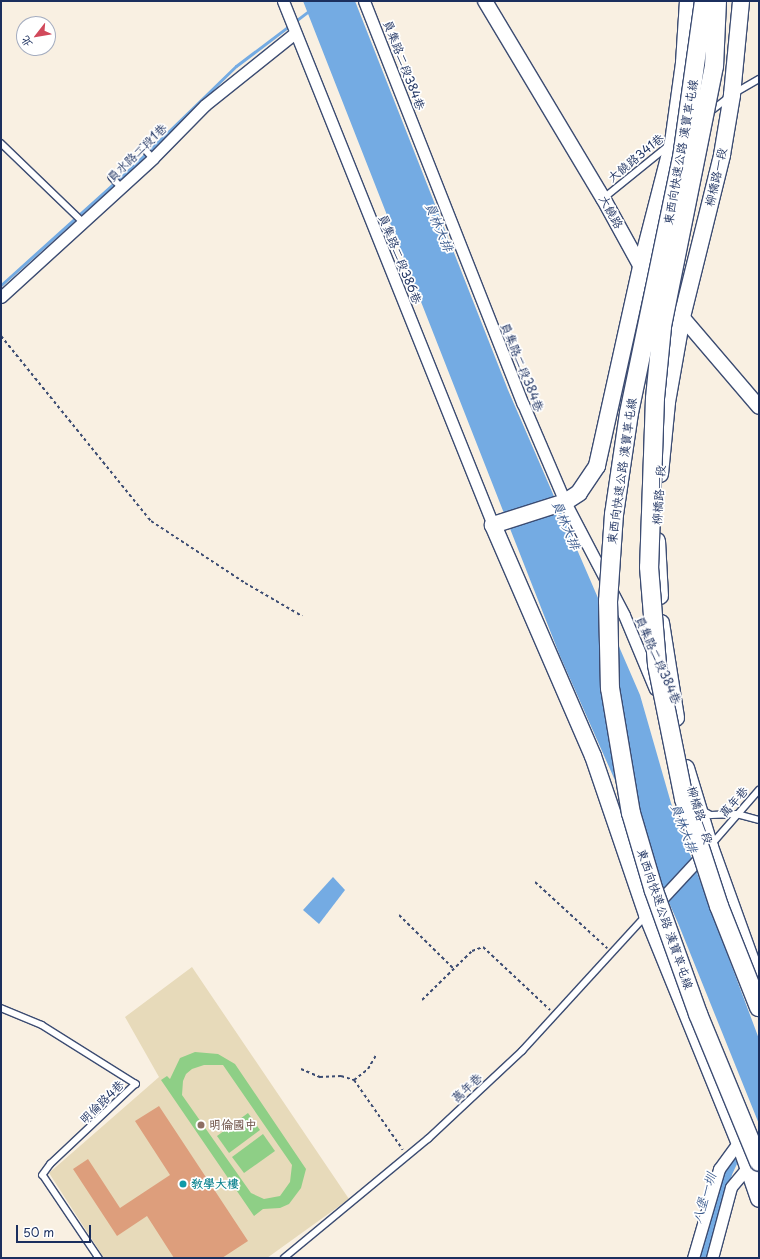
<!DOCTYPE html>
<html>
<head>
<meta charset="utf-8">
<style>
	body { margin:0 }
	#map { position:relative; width:760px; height:1259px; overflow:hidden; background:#f9f0e2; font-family:"Playpen Sans","LXGW WenKai TC",sans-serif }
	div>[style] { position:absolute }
	.built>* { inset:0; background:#e7daba }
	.green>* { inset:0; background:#8ecf86 }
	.water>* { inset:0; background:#74abe3 }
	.stream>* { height:3px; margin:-1.5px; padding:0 1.5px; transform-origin:1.5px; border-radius:1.5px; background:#74abe3 }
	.canal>* { height:11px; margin:-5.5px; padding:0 5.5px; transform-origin:5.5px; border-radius:5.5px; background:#74abe3 }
	.building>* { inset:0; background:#dd9e7c }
	.path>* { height:2px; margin-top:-1px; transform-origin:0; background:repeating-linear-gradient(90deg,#3c4c72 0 3px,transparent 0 6px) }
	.roads { filter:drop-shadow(1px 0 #3c4c72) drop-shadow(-1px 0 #3c4c72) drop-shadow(0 1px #3c4c72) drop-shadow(0 -1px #3c4c72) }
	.service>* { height:5.5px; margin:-2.75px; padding:0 2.75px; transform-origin:2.75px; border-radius:2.75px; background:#fff }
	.minor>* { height:11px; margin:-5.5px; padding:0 5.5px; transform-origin:5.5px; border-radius:5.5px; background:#fff }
	.tertiary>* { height:14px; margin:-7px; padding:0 7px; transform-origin:7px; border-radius:7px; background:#fff }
	.secondary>* { height:16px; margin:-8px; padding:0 8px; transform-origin:8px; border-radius:8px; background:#fff }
	.bridges { filter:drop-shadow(1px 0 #3c4c72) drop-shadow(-1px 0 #3c4c72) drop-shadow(0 1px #3c4c72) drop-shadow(0 -1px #3c4c72) }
	.trunk-bridge>* { height:18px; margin:-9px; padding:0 9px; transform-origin:9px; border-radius:9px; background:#fff }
	.dots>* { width:11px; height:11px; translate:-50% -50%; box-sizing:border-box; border:2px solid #fff; border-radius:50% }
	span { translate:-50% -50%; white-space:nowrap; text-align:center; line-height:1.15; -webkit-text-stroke:3.5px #fff; paint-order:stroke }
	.street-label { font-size:12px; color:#1b2f5e }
	.education-label { font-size:12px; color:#785e54; font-weight:700 }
	.left { translate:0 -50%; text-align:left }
	.culture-label { font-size:12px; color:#0d838f; font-weight:700 }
	.water-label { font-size:13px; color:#3a5a8d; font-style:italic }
	.frame { position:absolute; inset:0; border:2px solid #1b2f5e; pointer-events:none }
	.north { position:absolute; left:16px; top:16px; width:40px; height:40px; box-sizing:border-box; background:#fff; border:1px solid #a4acbf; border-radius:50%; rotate:239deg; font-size:11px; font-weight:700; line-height:16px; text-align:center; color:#1b2f5e }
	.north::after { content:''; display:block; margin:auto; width:14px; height:18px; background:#d1495b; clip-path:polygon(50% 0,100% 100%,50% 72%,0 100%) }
	.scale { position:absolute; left:16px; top:1225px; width:75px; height:18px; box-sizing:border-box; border:2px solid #1b2f5e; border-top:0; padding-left:5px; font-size:12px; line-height:14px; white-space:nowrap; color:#1b2f5e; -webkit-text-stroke:3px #fff; paint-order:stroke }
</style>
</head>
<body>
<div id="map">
	<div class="built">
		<i style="clip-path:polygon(192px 967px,349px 1199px,267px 1258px,104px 1258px,49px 1173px,159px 1077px,125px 1017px)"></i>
	</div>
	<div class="green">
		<i style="clip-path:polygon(evenodd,195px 1052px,218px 1054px,235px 1064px,306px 1169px,301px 1188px,289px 1204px,280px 1208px,263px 1209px,254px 1216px,161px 1080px,167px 1076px,170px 1079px,180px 1058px,195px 1052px,204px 1065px,223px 1065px,292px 1165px,290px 1182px,280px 1196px,264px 1199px,251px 1193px,182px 1095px,183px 1081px,186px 1074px,192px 1069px,204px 1065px)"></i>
		<i style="clip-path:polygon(248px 1113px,260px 1130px,229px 1153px,217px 1136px)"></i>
		<i style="clip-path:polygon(263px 1134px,275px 1151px,244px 1173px,232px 1157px)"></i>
	</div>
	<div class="water">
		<i style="clip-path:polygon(303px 1px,355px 1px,508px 390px,640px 695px,671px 803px,759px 1039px,759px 1124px,678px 923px,560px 656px)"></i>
		<i style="clip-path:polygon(333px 877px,345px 890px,319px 924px,303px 910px)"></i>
	</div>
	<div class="stream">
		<i style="left:1px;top:285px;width:175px;rotate:-42deg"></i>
		<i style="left:131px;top:168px;width:146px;rotate:-44.2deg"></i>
		<i style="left:236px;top:66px;width:93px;rotate:-37.1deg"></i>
	</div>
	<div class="canal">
		<i style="left:700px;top:1258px;width:89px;rotate:-73deg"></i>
		<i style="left:726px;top:1173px;width:19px;rotate:-65deg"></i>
		<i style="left:734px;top:1156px;width:9px;rotate:-21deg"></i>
	</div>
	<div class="building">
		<i style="clip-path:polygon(159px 1106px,248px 1241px,222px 1258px,174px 1258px,147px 1216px,117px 1236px,73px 1169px,88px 1159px,120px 1208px,170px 1175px,135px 1121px)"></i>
	</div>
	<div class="path">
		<i style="left:1px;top:336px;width:238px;rotate:51deg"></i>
		<i style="left:151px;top:521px;width:113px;rotate:33.4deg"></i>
		<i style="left:245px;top:583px;width:66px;rotate:30.1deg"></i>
		<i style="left:535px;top:882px;width:98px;rotate:42.5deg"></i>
		<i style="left:399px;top:915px;width:77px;rotate:44.5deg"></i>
		<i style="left:422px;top:1000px;width:70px;rotate:-44.4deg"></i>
		<i style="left:472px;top:951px;width:12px;rotate:-20deg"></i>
		<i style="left:483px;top:947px;width:92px;rotate:43.2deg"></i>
		<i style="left:301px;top:1069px;width:21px;rotate:23deg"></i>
		<i style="left:320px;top:1077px;width:21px;rotate:-3deg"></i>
		<i style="left:341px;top:1076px;width:14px;rotate:17deg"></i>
		<i style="left:354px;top:1080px;width:85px;rotate:55deg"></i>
		<i style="left:354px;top:1080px;width:18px;rotate:-38deg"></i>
		<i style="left:368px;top:1069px;width:16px;rotate:-60deg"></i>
	</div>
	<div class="roads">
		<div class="service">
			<i style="left:735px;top:93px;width:28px;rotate:-30deg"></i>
			<i style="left:710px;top:112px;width:23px;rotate:-38deg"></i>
			<i style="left:1px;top:143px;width:114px;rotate:43.9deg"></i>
			<i style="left:143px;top:147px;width:15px;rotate:48deg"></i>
			<i style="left:112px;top:177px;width:13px;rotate:48deg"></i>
			<i style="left:604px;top:198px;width:81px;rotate:-39deg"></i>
			<i style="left:702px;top:810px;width:10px;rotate:29deg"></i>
			<i style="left:711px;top:815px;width:26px;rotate:-2deg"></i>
			<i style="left:737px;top:814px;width:23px;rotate:15deg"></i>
			<i style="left:711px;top:845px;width:73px;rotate:-48.9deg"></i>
			<i style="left:1px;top:1008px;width:44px;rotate:22.5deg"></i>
			<i style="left:42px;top:1025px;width:111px;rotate:32.1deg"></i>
			<i style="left:136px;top:1084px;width:117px;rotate:136.7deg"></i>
			<i style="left:51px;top:1164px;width:14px;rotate:126deg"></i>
			<i style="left:43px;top:1175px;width:100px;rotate:56deg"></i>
			<i style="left:284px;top:1258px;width:187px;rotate:-39.6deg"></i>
			<i style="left:428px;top:1139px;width:129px;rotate:-43.1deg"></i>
			<i style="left:522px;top:1051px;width:182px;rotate:-47.5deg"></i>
		</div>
		<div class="minor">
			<i style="left:283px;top:1px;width:565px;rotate:68.16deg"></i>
			<i style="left:364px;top:1px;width:433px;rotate:68.5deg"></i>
			<i style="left:523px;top:404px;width:107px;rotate:66.8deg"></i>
			<i style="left:565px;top:502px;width:127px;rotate:62.4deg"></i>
			<i style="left:624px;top:615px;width:80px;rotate:67.3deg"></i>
			<i style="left:1px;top:297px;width:206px;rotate:-42.4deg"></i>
			<i style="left:153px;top:158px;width:74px;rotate:-45.5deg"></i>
			<i style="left:205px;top:105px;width:115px;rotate:-38.7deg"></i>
			<i style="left:655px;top:906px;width:74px;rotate:-47.2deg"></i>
			<i style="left:693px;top:1258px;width:93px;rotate:-73.7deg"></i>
			<i style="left:719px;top:1169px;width:34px;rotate:-54deg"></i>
			<i style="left:712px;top:1258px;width:73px;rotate:-75deg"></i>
			<i style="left:731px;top:1187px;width:25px;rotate:-50deg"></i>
		</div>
		<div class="tertiary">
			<i style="left:485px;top:1px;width:230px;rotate:59.1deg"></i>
			<i style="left:603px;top:198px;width:79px;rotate:61.2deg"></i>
			<i style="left:641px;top:267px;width:31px;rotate:52deg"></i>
			<i style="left:677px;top:311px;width:126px;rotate:49.5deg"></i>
		</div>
		<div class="secondary">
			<i style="left:688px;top:1px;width:62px;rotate:93.7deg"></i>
			<i style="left:684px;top:63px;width:80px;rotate:97.9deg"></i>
			<i style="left:673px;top:142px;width:129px;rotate:104.4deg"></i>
			<i style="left:641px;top:267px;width:204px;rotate:102.5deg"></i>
			<i style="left:597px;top:466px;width:32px;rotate:124deg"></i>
			<i style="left:579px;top:493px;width:17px;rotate:147deg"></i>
			<i style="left:565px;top:502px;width:76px;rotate:162.3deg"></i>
			<i style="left:493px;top:525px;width:252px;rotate:66.6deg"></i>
			<i style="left:593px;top:756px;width:168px;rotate:71.2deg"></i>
			<i style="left:647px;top:915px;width:247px;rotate:67.9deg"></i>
			<i style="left:740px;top:1144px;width:58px;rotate:70.9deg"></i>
			<i style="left:660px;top:474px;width:72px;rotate:-84.4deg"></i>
			<i style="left:667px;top:402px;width:86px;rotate:-80deg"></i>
			<i style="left:682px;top:317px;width:167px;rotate:-76.1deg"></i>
			<i style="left:722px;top:155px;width:61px;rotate:-80.5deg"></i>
			<i style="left:732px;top:95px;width:94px;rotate:-84.5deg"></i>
			<i style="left:657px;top:541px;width:55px;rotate:86.9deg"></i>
			<i style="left:661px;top:623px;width:96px;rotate:81deg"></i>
			<i style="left:686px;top:768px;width:83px;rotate:73.1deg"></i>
			<i style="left:710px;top:847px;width:145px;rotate:70.2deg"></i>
		</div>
	</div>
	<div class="bridges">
		<div class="trunk-bridge">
			<i style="left:704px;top:1px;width:158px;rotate:98deg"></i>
			<i style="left:682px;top:157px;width:261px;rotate:101.7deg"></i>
			<i style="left:629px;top:413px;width:102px;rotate:98.4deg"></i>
			<i style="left:614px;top:514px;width:87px;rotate:93.9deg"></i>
			<i style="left:608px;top:601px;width:87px;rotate:88.7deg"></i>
			<i style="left:610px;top:688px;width:127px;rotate:80.5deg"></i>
			<i style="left:631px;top:813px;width:81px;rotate:73.6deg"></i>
			<i style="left:654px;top:891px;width:131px;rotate:70.3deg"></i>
			<i style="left:698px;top:1014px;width:160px;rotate:67.6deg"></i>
			<i style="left:717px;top:1px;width:65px;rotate:92.6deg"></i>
			<i style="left:714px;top:66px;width:266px;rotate:101.3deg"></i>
			<i style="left:662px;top:327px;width:71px;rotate:95.6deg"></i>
			<i style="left:655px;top:398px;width:169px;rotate:92deg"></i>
			<i style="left:649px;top:567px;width:98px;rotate:85.3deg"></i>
			<i style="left:657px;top:665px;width:137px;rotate:78.6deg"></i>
			<i style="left:684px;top:799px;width:113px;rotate:71.9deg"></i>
			<i style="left:719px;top:906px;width:109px;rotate:68.4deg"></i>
		</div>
	</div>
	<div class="dots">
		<i style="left:201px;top:1125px;background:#8d6e63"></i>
		<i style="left:183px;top:1184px;background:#0f9aa8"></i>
	</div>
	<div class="street-label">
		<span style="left:404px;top:65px;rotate:69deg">員集路二段384巷</span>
		<span style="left:681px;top:152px;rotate:-80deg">東西向快速公路 漢寶草屯線</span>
		<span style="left:137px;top:153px;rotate:-44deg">員水路二段1巷</span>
		<span style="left:636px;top:158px;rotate:-39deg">大饒路341巷</span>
		<span style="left:716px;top:177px;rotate:-77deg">柳橋路一段</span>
		<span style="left:611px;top:212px;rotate:61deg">大饒路</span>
		<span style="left:400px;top:259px;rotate:68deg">員集路二段386巷</span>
		<span style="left:522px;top:367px;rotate:68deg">員集路二段384巷</span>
		<span style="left:622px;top:471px;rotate:-82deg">東西向快速公路 漢寶草屯線</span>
		<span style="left:659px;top:495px;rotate:-86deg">柳橋路一段</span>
		<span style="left:658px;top:660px;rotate:66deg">員集路二段384巷</span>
		<span style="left:734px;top:802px;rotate:-49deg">萬年巷</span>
		<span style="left:700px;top:815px;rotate:73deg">柳橋路一段</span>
		<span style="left:665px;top:919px;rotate:71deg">東西向快速公路 漢寶草屯線</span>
		<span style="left:467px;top:1088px;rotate:-43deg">萬年巷</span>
		<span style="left:102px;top:1102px;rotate:-44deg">明倫路4巷</span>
	</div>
	<div class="education-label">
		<span class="left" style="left:209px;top:1125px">明倫國中</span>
	</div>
	<div class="culture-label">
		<span class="left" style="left:191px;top:1184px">教學大樓</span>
	</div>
	<div class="water-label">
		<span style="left:439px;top:227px;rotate:67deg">員林大排</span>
		<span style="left:566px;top:525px;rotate:67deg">員林大排</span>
		<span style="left:684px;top:828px;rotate:69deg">員林大排</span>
		<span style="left:704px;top:1198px;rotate:-73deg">八堡一圳</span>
	</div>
	<div class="frame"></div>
	<div class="north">北</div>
	<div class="scale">50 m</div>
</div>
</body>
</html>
